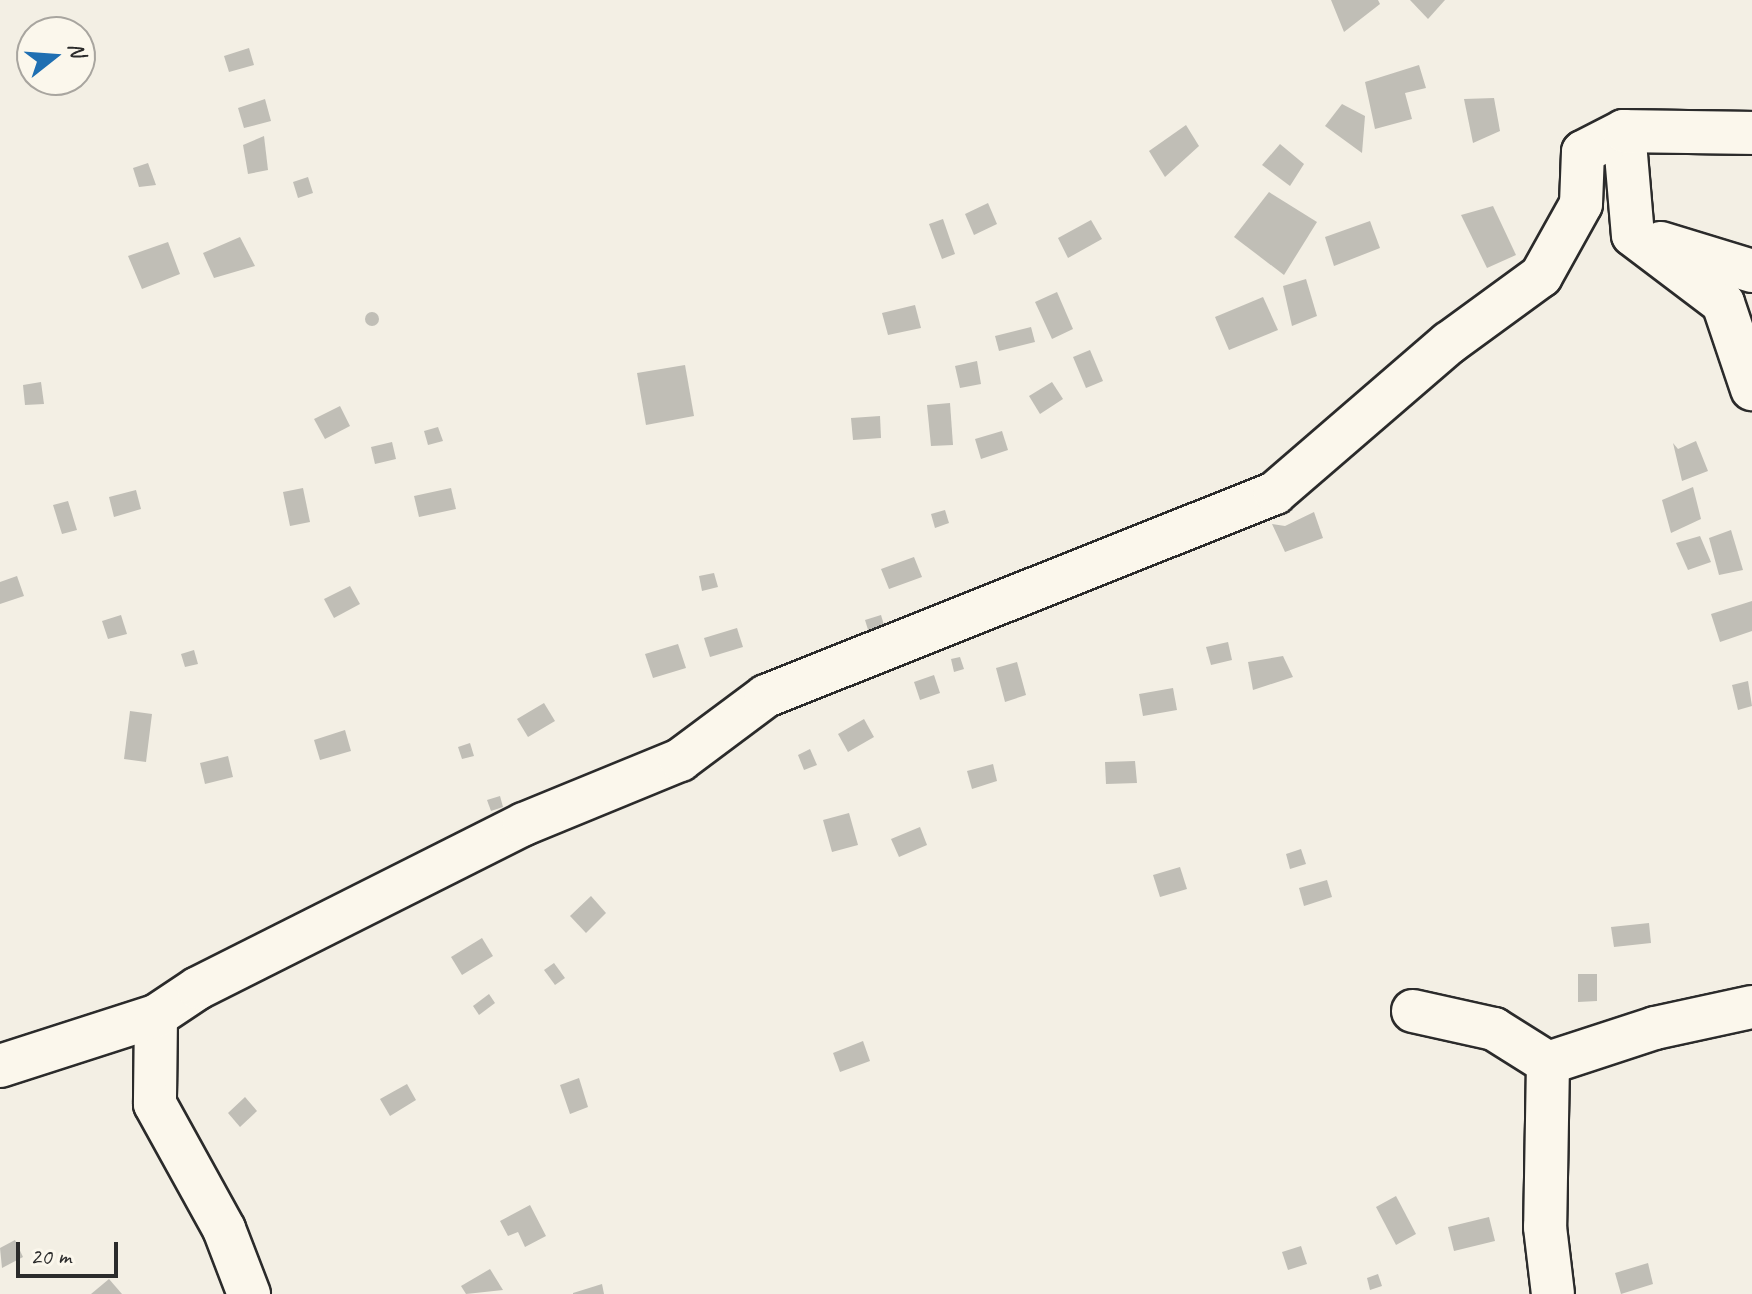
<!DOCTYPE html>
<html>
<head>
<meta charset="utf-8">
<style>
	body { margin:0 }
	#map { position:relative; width:1752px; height:1294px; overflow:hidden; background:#f3efe4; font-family:Caveat,sans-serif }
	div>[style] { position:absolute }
	.building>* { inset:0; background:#c0beb6 }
	.round { border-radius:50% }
	.roads { filter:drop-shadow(2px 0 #2b2b2b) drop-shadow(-2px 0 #2b2b2b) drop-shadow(0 2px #2b2b2b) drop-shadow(0 -2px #2b2b2b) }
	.street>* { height:42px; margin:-21px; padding:0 21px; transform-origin:21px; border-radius:21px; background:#fbf7ec }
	span { translate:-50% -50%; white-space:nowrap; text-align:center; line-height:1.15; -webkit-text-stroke:6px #fbf7ec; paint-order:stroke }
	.north { position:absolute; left:16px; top:16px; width:80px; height:80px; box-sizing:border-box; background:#fbf7ec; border:2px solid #a8a59f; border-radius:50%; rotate:73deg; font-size:22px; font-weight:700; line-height:32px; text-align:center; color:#2b2b2b }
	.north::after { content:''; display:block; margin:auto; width:28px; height:36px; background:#1f6fb2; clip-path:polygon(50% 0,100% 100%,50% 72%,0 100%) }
	.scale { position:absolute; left:16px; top:1242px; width:102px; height:36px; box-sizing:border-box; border:4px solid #2b2b2b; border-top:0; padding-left:10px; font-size:24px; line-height:28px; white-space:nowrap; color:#2b2b2b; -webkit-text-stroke:6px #fbf7ec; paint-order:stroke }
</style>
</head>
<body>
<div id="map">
	<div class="building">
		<i style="clip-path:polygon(1331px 0,1378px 0,1380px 4px,1344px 32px)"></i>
		<i style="clip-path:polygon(1410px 0,1445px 0,1428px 19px)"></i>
		<i style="clip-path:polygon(249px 48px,254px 65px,229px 72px,224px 56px)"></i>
		<i style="clip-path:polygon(1419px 65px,1426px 88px,1405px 93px,1412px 119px,1375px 129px,1365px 82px)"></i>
		<i style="clip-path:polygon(1494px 98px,1500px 131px,1473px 143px,1464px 99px)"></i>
		<i style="clip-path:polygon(265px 99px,271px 121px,244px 128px,238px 108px)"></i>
		<i style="clip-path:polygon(1342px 104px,1365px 116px,1362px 153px,1325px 126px)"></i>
		<i style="clip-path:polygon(1186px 125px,1199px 146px,1165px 177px,1149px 151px)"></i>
		<i style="clip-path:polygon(264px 136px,268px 170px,248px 174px,243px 145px)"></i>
		<i style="clip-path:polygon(1280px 144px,1304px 164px,1290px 186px,1262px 165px)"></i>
		<i style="clip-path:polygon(148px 163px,156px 185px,139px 187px,133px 168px)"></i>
		<i style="clip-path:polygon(308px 177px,313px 193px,298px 198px,293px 182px)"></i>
		<i style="clip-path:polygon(1269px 192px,1317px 222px,1284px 275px,1234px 237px)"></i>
		<i style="clip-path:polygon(988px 203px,997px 224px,974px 235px,965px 214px)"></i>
		<i style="clip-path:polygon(1493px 206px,1516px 255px,1487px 268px,1461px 215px)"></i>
		<i style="clip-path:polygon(943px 219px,955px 254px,942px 259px,929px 224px)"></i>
		<i style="clip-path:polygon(1091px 220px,1102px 239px,1068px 258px,1058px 238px)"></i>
		<i style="clip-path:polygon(1370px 221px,1380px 248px,1334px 266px,1325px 237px)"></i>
		<i style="clip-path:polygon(240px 237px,255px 266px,214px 278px,203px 253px)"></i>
		<i style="clip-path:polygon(168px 242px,180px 274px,142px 289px,128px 256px)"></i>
		<i style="clip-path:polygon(1306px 279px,1317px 316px,1292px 326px,1283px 286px)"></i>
		<i style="clip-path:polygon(1057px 292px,1073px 329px,1052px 339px,1035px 302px)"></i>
		<i style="clip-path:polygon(1263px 297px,1278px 330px,1229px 350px,1215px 317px)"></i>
		<i style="clip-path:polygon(915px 305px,921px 328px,888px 335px,882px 313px)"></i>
		<i class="round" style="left:365px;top:312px;width:14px;height:14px"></i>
		<i style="clip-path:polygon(1031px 327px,1035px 342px,999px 351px,995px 336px)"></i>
		<i style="clip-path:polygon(1090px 350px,1103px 381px,1086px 388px,1073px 357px)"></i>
		<i style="clip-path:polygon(977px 361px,981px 384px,960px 388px,955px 366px)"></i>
		<i style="clip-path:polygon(685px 365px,694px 416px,646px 425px,637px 373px)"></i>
		<i style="clip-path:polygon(41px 382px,44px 404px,25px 405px,23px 385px)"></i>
		<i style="clip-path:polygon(1052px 382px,1063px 399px,1040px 414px,1029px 396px)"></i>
		<i style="clip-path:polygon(950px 403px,953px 445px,931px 446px,927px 405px)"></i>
		<i style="clip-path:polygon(340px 406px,350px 426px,325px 439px,314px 419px)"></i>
		<i style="clip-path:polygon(880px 416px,881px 438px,853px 440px,851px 418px)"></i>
		<i style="clip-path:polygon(438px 427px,443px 441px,428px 445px,424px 431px)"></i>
		<i style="clip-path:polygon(1002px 431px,1008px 450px,981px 459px,975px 439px)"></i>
		<i style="clip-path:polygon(1696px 441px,1708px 471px,1682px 481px,1673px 443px,1678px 449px)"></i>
		<i style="clip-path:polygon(392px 442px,396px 459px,375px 464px,371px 447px)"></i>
		<i style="clip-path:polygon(1693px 487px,1701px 519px,1671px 533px,1662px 500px)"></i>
		<i style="clip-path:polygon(303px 488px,310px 522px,290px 526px,283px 492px)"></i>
		<i style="clip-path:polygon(451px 488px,456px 509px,419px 517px,414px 496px)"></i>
		<i style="clip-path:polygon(136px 490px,141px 509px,114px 517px,109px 497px)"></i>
		<i style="clip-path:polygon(68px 501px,77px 530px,62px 534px,53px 505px)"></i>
		<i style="clip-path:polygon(945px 510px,949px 523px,935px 528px,931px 514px)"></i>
		<i style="clip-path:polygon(1314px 512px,1323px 538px,1285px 552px,1272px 524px,1285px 526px)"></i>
		<i style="clip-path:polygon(1731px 530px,1743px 570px,1719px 575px,1709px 538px)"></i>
		<i style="clip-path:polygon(1700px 536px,1711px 562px,1688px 570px,1676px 543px)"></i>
		<i style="clip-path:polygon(914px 557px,922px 577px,889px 589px,881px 569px)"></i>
		<i style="clip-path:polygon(714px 573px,718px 587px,702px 591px,699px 576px)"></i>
		<i style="clip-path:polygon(17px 576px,24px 596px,0 604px,0 582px)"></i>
		<i style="clip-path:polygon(350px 586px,360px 604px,334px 618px,324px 599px)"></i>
		<i style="clip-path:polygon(1752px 601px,1752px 631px,1720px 642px,1711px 614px)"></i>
		<i style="clip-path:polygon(121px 615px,127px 634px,108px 639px,102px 621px)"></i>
		<i style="clip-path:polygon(881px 615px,886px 632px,870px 636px,865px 620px)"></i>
		<i style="clip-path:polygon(737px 628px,743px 647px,710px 657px,704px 638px)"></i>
		<i style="clip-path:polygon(1228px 642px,1232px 660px,1211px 665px,1206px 647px)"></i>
		<i style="clip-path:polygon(678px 644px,686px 668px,653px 678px,645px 654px)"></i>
		<i style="clip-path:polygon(194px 650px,198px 664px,185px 667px,181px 654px)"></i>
		<i style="clip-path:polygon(1283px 656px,1293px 677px,1253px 690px,1248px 662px)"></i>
		<i style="clip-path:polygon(960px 657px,964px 669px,954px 672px,951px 659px)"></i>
		<i style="clip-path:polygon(1017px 662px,1026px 695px,1005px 702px,996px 668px)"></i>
		<i style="clip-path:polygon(934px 675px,940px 693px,920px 700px,914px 682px)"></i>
		<i style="clip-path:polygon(1748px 681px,1752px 706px,1738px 710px,1732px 685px)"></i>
		<i style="clip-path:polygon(1173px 688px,1177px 710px,1143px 716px,1139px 694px)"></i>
		<i style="clip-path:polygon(544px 703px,555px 721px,528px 737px,517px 719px)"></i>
		<i style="clip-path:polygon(130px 711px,152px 714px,146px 762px,124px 759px)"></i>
		<i style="clip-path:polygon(864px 719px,874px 737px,848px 752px,838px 734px)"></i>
		<i style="clip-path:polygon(345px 730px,351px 751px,320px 760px,314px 740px)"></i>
		<i style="clip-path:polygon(470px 743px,474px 756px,462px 759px,458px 747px)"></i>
		<i style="clip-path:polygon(810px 749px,817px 765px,804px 770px,798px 755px)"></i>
		<i style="clip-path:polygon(228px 756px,233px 777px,205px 784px,200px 763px)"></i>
		<i style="clip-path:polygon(1135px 761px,1137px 783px,1106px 784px,1105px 762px)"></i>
		<i style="clip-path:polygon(993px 764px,997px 781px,972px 789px,967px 771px)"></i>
		<i style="clip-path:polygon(500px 796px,503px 807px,491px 811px,487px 800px)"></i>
		<i style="clip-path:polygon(849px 813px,858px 845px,832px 852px,823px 820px)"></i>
		<i style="clip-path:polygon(920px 827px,927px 845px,899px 857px,891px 839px)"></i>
		<i style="clip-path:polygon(1301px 849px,1306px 864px,1290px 869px,1286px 854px)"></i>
		<i style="clip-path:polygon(1180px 867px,1187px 889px,1160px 897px,1153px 875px)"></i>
		<i style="clip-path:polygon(1327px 880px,1332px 897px,1304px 906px,1299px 888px)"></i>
		<i style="clip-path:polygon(591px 896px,606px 913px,586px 933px,570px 916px)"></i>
		<i style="clip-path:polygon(1649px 923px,1651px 943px,1614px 947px,1611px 927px)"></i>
		<i style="clip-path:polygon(482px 938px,493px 956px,462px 975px,451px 957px)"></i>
		<i style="clip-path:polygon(554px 963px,565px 978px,555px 985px,544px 970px)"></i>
		<i style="clip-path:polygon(1578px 974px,1597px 974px,1597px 1001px,1578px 1002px)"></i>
		<i style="clip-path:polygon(489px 994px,495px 1003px,479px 1015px,473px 1006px)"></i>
		<i style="clip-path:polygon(863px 1041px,870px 1061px,840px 1072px,833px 1053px)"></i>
		<i style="clip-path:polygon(579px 1078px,588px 1107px,570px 1114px,560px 1085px)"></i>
		<i style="clip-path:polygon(407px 1084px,416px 1100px,390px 1116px,380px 1099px)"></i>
		<i style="clip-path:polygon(245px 1097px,257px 1111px,240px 1127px,228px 1113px)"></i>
		<i style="clip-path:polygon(1396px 1196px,1416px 1234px,1396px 1245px,1376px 1207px)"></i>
		<i style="clip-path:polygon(530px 1205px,546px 1236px,525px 1247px,518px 1232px,508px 1236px,500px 1221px)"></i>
		<i style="clip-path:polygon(1489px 1217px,1495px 1241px,1454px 1251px,1448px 1227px)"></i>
		<i style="clip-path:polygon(15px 1240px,23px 1257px,2px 1268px,0 1248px)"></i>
		<i style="clip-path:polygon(1301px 1246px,1307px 1264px,1288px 1270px,1282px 1252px)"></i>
		<i style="clip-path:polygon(1648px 1263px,1653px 1284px,1621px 1294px,1615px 1273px)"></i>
		<i style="clip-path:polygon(490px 1269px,503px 1290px,466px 1294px,461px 1286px)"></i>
		<i style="clip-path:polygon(1378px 1274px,1382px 1286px,1370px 1290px,1367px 1278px)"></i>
		<i style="clip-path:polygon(109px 1279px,122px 1294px,91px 1294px)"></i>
		<i style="clip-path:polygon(602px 1284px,604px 1294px,573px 1294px,573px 1293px)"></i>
	</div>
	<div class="roads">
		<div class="street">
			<i style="left:1624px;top:131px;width:104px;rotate:85.1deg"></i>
			<i style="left:1633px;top:235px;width:113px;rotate:37.1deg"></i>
			<i style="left:1723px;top:303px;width:91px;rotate:71.4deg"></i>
			<i style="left:1661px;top:243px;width:95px;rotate:17.1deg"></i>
			<i style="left:1413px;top:1011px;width:83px;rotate:12.5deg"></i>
			<i style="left:1494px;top:1029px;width:64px;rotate:32.2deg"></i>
			<i style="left:1548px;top:1063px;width:113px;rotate:-18.1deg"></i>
			<i style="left:1655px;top:1028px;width:99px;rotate:-12.2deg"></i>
			<i style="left:156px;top:1016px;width:88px;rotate:90.7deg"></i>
			<i style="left:155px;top:1104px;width:143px;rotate:61.1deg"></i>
			<i style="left:224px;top:1229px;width:70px;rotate:69deg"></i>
			<i style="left:1548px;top:1063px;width:164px;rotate:91deg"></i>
			<i style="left:1545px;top:1227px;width:67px;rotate:83.2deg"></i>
			<i style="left:0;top:1066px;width:164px;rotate:-17.8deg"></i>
			<i style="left:156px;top:1016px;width:50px;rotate:-33.7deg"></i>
			<i style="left:198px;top:988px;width:365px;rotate:-26.7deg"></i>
			<i style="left:524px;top:824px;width:169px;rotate:-22.3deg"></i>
			<i style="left:680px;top:760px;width:107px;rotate:-36.7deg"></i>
			<i style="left:766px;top:696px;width:548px;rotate:-21.74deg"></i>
			<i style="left:1275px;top:493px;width:230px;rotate:-40.8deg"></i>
			<i style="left:1449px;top:343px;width:114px;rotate:-36.1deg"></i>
			<i style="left:1541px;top:276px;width:82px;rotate:-60.9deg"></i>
			<i style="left:1581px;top:204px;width:52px;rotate:-87.8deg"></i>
			<i style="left:1583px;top:152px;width:46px;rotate:-27.1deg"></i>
			<i style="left:1624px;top:131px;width:128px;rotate:0.9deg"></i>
		</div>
	</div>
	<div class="north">N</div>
	<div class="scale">20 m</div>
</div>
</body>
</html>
